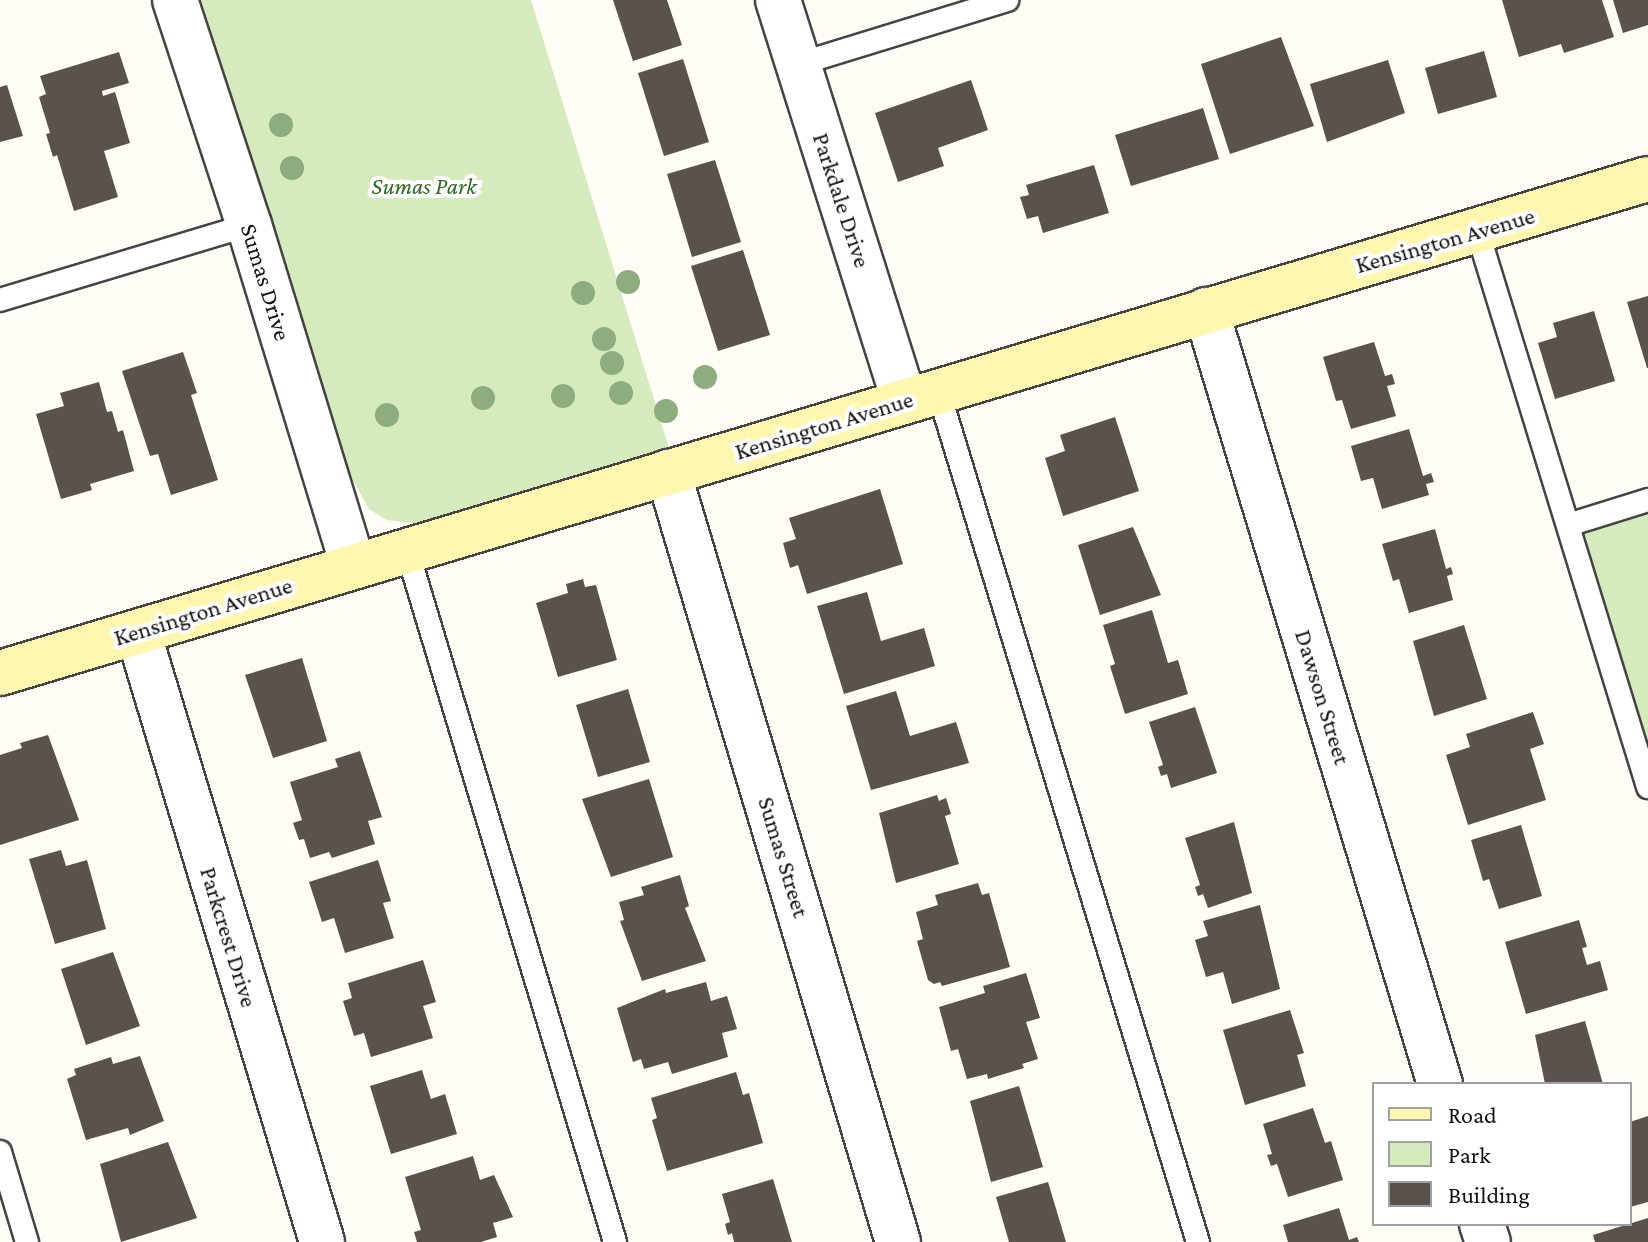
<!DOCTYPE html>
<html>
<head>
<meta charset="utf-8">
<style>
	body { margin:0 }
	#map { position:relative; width:1648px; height:1242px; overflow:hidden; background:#fffdf5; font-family:"Crimson Pro",serif }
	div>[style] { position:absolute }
	.green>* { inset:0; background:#d5ebbd }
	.building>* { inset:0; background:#5a524d }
	.roads { filter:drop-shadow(2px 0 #444) drop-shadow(-2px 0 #444) drop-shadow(0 2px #444) drop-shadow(0 -2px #444) }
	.lane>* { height:22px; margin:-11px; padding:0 11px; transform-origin:11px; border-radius:11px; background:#fff }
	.street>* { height:44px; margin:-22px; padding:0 22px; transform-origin:22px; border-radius:22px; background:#fff }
	.secondary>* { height:44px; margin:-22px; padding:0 22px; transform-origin:22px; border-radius:22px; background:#fff6b0 }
	.trees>* { width:24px; height:24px; margin:-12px; border-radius:50%; background:#8dad7f }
	span { translate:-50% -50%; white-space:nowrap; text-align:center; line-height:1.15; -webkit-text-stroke:8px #fff; paint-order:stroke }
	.park-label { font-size:24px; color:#2f6b1f; font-style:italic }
	.street-label { font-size:24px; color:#111 }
	.legend { position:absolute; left:1372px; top:1082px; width:260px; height:144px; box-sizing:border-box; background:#fff; border:2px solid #a0a0a0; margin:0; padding:10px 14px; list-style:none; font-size:24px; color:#111 }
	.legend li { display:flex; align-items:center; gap:16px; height:40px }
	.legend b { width:40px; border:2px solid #a0a0a0 }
</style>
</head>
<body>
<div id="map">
	<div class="green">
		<i style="clip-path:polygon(201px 0,531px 0,669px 448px,427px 525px,387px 520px,369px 509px,349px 473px)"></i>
		<i style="clip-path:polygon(1648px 500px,1648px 787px,1568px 525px)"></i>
	</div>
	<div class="building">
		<i style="clip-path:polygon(613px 0,667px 0,682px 45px,633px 61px)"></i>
		<i style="clip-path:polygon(1502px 0,1602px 0,1614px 37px,1564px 53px,1561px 44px,1519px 57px)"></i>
		<i style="clip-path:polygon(1613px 0,1648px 0,1648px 25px,1623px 33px)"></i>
		<i style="clip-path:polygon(1281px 37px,1314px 126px,1230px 154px,1201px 64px)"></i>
		<i style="clip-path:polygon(1484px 51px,1497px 97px,1438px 114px,1425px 68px)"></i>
		<i style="clip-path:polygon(119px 52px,129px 83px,102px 91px,103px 96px,115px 92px,130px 143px,104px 151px,118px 197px,74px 211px,57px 155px,53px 157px,46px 134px,50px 133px,39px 97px,46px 94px,40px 76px)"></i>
		<i style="clip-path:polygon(683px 59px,709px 142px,664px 156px,638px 73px)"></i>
		<i style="clip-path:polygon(1388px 60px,1405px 113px,1327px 142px,1310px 84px)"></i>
		<i style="clip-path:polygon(971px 80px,988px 130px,938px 148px,944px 166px,898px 182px,875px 113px)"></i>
		<i style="clip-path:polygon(7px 85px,23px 136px,0 142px,0 87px)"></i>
		<i style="clip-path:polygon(1203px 108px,1219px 159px,1131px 186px,1115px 135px)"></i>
		<i style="clip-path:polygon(715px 160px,741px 242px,692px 257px,667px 174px)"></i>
		<i style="clip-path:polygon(1094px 165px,1109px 213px,1043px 233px,1038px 216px,1027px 219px,1020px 197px,1029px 195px,1026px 185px)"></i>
		<i style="clip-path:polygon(743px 250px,770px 335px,718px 351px,691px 266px)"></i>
		<i style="clip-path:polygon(1648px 296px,1648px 368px,1647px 368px,1627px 302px)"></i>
		<i style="clip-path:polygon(1594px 311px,1615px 381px,1555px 399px,1538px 343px,1557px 337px,1553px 323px)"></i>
		<i style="clip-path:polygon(1374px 342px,1385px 376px,1392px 374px,1395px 384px,1387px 386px,1396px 416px,1351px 429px,1342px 400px,1336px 401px,1323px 357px)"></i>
		<i style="clip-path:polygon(183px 352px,197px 393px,191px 395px,218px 480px,171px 495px,158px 454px,150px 456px,122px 371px)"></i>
		<i style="clip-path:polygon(99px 382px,107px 412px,112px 411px,118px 432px,123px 430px,134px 471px,90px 484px,92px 490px,61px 499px,36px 414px,64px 406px,60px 393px)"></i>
		<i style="clip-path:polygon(1115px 417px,1139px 491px,1063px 516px,1045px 458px,1065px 451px,1060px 435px)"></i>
		<i style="clip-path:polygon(1409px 429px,1423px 476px,1431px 473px,1434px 482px,1426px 484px,1429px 495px,1382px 509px,1373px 478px,1361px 481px,1351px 446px)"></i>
		<i style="clip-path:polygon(880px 489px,903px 564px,807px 594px,798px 565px,790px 568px,783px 543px,796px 539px,789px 518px)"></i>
		<i style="clip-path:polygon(1133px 527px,1161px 595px,1100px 615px,1078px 545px)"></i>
		<i style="clip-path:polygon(1435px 529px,1446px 569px,1451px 567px,1453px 574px,1447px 576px,1453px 600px,1409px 613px,1399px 579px,1393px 581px,1382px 544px)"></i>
		<i style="clip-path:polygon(583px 579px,585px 587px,596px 585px,617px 660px,558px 677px,536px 603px,568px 593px,566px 584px)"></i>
		<i style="clip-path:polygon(867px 592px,881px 641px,924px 628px,935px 666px,844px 694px,817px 606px)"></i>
		<i style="clip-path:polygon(1152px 610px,1168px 663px,1178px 660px,1188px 694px,1125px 714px,1110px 666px,1115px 664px,1103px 625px)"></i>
		<i style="clip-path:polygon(1464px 625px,1487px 699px,1434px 716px,1413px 641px)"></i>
		<i style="clip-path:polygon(302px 658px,327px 741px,273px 758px,245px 675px)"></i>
		<i style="clip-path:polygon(628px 689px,650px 762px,598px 777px,576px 705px)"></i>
		<i style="clip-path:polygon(896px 691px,910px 736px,956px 722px,969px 763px,871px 790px,846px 706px)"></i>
		<i style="clip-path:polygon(1195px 707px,1217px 773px,1171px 788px,1167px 774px,1161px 776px,1158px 767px,1163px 765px,1149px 722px)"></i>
		<i style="clip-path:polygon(1533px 712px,1544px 744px,1530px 749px,1546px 800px,1468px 825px,1446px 755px,1470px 747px,1466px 734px)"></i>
		<i style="clip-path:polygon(48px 735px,79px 820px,0 845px,0 755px,22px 748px,20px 743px)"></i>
		<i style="clip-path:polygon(360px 751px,382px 817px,368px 821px,375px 844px,332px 858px,329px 852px,310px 858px,304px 839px,299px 840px,293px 823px,302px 820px,290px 782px,338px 767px,335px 759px)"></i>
		<i style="clip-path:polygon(649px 779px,673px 857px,611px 877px,582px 799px)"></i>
		<i style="clip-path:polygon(937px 795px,939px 801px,946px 798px,951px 814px,945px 816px,959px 864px,896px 883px,879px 813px)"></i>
		<i style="clip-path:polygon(1234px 822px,1252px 893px,1208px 908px,1203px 894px,1198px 896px,1195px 887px,1200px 885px,1185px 838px)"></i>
		<i style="clip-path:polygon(1521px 825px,1542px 896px,1499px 909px,1489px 879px,1483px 881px,1471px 840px)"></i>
		<i style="clip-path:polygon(61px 850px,66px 866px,87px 860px,106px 929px,55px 944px,29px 859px)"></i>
		<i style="clip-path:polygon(378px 860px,391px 901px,383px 903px,394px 938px,345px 953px,334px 918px,322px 922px,309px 882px)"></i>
		<i style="clip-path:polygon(680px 875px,689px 906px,685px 908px,706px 961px,642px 981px,620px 921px,624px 920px,619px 902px,644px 895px,641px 887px)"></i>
		<i style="clip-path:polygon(978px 883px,982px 895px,989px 893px,1010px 967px,942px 986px,940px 982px,934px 984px,928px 980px,917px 941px,923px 939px,916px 912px,938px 905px,935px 895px)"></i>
		<i style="clip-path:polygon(1260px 905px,1280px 989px,1232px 1004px,1223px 972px,1206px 977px,1195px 940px,1208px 936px,1203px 921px)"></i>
		<i style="clip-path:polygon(1579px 920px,1587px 947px,1582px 948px,1587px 965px,1600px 961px,1608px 990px,1526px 1014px,1505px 942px)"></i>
		<i style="clip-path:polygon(113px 952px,140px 1026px,86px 1045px,61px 969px)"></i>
		<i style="clip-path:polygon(423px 960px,436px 1002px,423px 1006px,433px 1038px,371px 1057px,364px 1033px,354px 1036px,343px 1001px,352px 998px,348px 983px)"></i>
		<i style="clip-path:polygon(1026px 973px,1040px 1018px,1026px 1022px,1038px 1059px,1022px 1064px,1024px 1068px,988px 1079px,987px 1074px,967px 1079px,958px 1049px,951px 1051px,939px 1007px,985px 993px,983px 986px)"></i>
		<i style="clip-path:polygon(706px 982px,711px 1001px,727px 996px,737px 1029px,722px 1033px,728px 1057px,672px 1074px,668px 1062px,644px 1069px,641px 1059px,633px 1062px,617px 1008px,665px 989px,666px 993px)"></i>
		<i style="clip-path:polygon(1290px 1010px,1304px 1053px,1297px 1055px,1306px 1086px,1245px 1105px,1223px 1030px)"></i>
		<i style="clip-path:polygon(1585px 1021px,1603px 1084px,1545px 1084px,1535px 1035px)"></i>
		<i style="clip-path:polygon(140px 1056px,164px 1121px,130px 1135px,128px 1128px,86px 1140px,67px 1079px,76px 1075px,74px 1069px,111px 1057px,113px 1064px)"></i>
		<i style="clip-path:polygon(422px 1070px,431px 1099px,445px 1094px,457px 1134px,391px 1154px,370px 1086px)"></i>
		<i style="clip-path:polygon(736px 1072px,743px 1095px,749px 1093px,763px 1143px,667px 1171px,652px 1120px,657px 1118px,651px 1098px)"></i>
		<i style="clip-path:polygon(1019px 1086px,1043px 1167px,991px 1182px,970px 1101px)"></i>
		<i style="clip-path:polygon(1313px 1108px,1325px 1143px,1331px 1141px,1343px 1180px,1288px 1197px,1277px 1164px,1271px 1166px,1267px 1155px,1272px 1154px,1263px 1124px)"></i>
		<i style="clip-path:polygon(1648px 1116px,1648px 1202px,1630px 1207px,1630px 1122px)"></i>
		<i style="clip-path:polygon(168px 1142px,197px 1218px,121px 1242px,100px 1164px)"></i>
		<i style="clip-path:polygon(473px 1156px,480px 1180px,494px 1175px,513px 1217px,493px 1223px,497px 1237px,481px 1242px,417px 1242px,414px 1232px,421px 1230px,405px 1177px)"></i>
		<i style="clip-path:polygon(773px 1179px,792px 1242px,734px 1242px,732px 1233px,728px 1235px,725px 1224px,730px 1222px,722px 1194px)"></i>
		<i style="clip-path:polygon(1048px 1182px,1066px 1242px,1009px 1242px,996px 1197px)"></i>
		<i style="clip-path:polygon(1339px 1208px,1349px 1240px,1357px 1237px,1359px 1242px,1288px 1242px,1283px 1225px)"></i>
		<i style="clip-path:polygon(1648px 1218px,1648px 1242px,1595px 1242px,1593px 1235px)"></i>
	</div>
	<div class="roads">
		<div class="lane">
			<i style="left:799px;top:64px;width:218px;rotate:-17.1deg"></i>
			<i style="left:1477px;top:230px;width:583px;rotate:72.93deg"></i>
			<i style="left:0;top:300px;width:260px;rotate:-16.8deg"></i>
			<i style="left:938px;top:390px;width:891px;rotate:73.03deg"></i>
			<i style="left:1568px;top:525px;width:84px;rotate:-17.4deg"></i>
			<i style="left:407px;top:550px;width:723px;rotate:73.27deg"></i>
			<i style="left:0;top:1152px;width:94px;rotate:73.3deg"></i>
		</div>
		<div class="street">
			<i style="left:175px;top:0;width:237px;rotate:71.8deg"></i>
			<i style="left:249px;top:225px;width:356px;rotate:73deg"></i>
			<i style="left:778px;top:0;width:419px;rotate:72.5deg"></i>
			<i style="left:1206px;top:310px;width:809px;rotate:73.18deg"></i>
			<i style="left:668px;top:472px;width:804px;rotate:73.37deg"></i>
			<i style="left:138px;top:632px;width:637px;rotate:73.21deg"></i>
			<i style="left:1482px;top:1224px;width:19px;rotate:72deg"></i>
		</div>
		<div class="secondary">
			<i style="left:0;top:673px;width:1720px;rotate:-16.69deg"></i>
		</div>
	</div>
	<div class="trees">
		<i style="left:281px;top:125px"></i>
		<i style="left:292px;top:168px"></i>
		<i style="left:628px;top:282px"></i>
		<i style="left:583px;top:293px"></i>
		<i style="left:604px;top:339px"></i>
		<i style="left:612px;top:363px"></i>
		<i style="left:705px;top:377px"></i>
		<i style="left:621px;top:393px"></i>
		<i style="left:563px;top:396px"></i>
		<i style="left:483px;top:398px"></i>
		<i style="left:666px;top:411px"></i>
		<i style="left:387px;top:415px"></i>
	</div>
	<div class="park-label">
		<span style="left:424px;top:186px">Sumas Park</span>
	</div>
	<div class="street-label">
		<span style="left:842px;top:200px;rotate:72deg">Parkdale Drive</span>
		<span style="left:1445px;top:240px;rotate:-16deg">Kensington Avenue</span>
		<span style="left:266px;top:282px;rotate:73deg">Sumas Drive</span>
		<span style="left:824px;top:425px;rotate:-17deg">Kensington Avenue</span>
		<span style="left:203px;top:611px;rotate:-17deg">Kensington Avenue</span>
		<span style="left:1323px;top:697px;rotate:73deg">Dawson Street</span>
		<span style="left:784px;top:857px;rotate:73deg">Sumas Street</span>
		<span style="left:229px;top:937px;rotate:73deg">Parkcrest Drive</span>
	</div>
	<ul class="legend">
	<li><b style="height:10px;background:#fff6b0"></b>Road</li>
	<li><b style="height:22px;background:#d5ebbd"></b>Park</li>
	<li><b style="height:22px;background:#5a524d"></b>Building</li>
	</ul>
</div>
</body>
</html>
